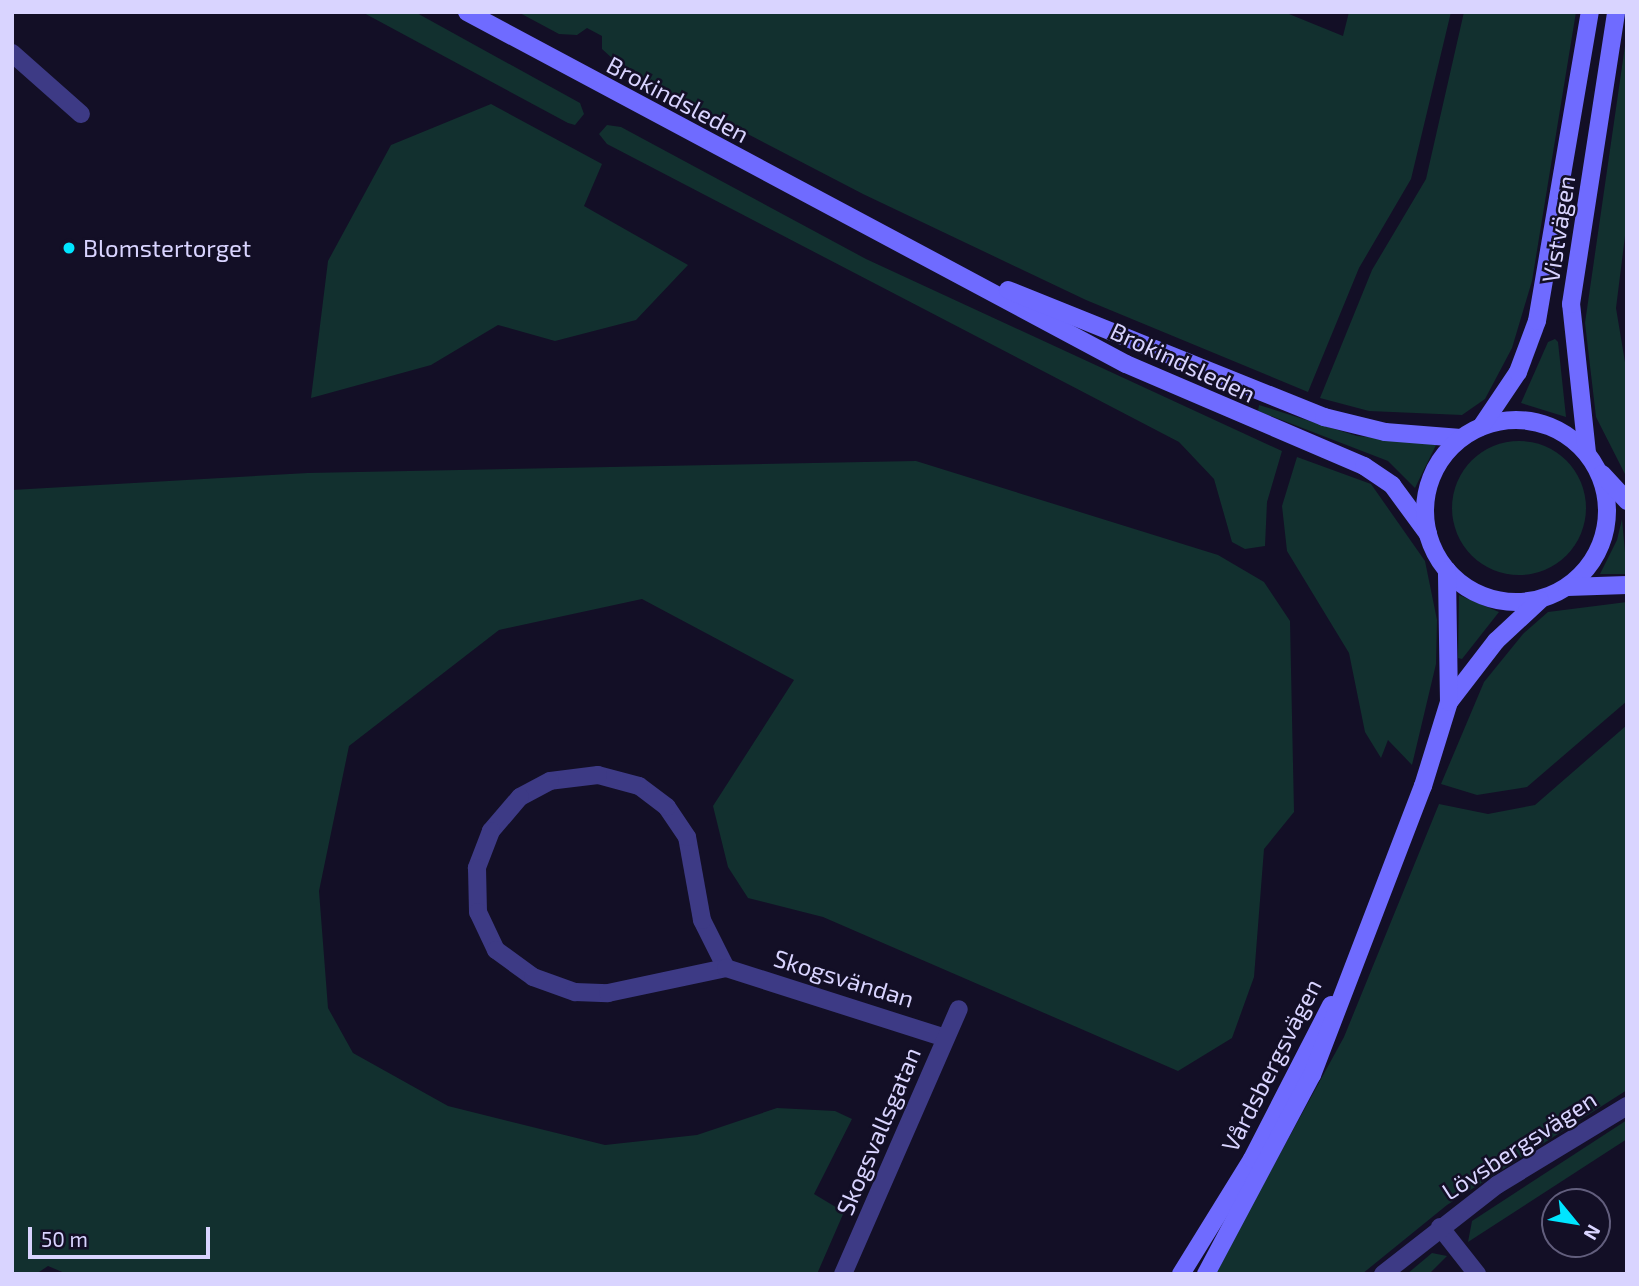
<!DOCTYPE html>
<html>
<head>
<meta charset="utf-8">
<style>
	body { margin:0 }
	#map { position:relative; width:1639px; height:1286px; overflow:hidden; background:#130f26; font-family:"Exo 2",sans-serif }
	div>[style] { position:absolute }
	.green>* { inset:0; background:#12302f }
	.round { border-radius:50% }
	.minor>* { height:18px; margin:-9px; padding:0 9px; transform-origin:9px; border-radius:9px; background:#3d3a85 }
	.secondary>* { height:18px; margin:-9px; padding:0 9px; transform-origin:9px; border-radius:9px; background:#6f6bff }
	.secondary>.ring { margin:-9px; padding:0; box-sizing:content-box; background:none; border:18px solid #6f6bff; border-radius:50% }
	.dots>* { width:19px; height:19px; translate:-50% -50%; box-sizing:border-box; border:4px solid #130f26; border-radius:50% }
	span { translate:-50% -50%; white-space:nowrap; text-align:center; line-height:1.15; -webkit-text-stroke:5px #130f26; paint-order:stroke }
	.street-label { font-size:24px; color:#d9d4ff }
	.poi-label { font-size:24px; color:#d9d4ff }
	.left { translate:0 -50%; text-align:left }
	.frame { position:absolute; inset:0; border:14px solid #d9d4ff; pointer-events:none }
	.north { position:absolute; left:1541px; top:1188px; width:70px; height:70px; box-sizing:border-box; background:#130f26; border:2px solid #625e7d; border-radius:50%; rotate:120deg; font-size:19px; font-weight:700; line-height:28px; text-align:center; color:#d9d4ff }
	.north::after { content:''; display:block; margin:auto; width:24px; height:32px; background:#00e5ff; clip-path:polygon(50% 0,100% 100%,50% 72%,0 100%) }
	.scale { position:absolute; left:28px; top:1227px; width:182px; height:32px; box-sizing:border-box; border:4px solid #d9d4ff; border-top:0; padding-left:9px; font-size:21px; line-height:24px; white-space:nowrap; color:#d9d4ff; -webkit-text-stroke:5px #130f26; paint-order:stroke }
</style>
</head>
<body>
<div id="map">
	<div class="green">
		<i style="clip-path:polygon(362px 12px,415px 12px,580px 103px,584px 114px,575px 125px,568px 123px)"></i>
		<i style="clip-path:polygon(518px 12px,1284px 12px,1343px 36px,1349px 12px,1451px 12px,1411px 179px,1359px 268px,1308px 392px,1086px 300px,863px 194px,625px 70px,602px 49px,602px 36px,587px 28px,577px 35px,559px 34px)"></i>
		<i style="clip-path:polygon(1464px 12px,1576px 12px,1532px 281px,1512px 348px,1485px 399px,1462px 415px,1369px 411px,1320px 398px,1372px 270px,1426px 179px)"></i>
		<i style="clip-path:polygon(1627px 32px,1627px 220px,1616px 308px,1627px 374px,1627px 478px,1596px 417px,1585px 323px)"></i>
		<i style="clip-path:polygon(491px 104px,602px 164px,584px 206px,688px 265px,636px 320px,555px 341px,498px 325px,431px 365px,311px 398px,328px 261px,391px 145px)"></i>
		<i style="clip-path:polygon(607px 125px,621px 127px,866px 259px,1282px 451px,1267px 502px,1265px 546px,1245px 549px,1232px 542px,1214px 479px,1179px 442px,607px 144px,599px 134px)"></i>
		<i style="clip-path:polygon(1555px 339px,1558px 342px,1566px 417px,1521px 403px,1548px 342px)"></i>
		<i style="clip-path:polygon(1259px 405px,1357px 436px,1437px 443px,1415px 488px,1388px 461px,1258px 411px)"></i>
		<i class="round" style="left:1452px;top:441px;width:134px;height:134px"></i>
		<i style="clip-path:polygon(1297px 457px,1371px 484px,1425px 561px,1437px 620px,1436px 664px,1412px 765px,1388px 740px,1381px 758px,1365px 732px,1349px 653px,1287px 551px,1282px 506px)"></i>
		<i style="clip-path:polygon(916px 461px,1218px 555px,1264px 582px,1290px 621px,1294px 812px,1264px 849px,1254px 977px,1232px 1038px,1178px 1071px,823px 917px,748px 898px,728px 867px,713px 806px,794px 680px,642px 599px,499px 630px,349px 746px,319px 891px,328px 1008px,353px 1053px,448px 1106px,605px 1145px,697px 1135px,777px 1108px,835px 1111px,852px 1119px,814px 1194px,844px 1212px,817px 1274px,67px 1274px,48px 1266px,36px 1274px,12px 1274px,12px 490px,308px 473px)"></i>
		<i style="clip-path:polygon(1622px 519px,1627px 574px,1600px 574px,1617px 540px)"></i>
		<i style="clip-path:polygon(1459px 595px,1499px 612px,1462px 659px,1458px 658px)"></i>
		<i style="clip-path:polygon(1627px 602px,1627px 701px,1527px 787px,1477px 795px,1441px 784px,1484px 682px,1523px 634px,1548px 612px)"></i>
		<i style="clip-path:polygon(1627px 725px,1627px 1090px,1447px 1205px,1362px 1274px,1214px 1274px,1344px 1037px,1439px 804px,1488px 814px,1535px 805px)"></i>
		<i style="clip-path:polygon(1627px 1120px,1627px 1139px,1468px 1242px,1472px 1221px)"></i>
		<i style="clip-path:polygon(1432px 1253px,1447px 1256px,1429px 1274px,1407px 1274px)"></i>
	</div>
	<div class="minor">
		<i style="left:12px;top:53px;width:92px;rotate:41.5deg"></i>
		<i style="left:726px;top:968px;width:54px;rotate:-116.6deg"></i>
		<i style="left:702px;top:920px;width:84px;rotate:-100.2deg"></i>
		<i style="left:687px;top:837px;width:36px;rotate:-124deg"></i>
		<i style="left:667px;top:807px;width:35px;rotate:-143deg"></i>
		<i style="left:639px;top:786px;width:42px;rotate:-165deg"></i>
		<i style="left:598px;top:775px;width:48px;rotate:172.9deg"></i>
		<i style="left:550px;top:781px;width:34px;rotate:152deg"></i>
		<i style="left:520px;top:797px;width:45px;rotate:130.5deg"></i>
		<i style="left:491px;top:831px;width:40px;rotate:111deg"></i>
		<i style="left:477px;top:868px;width:44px;rotate:88.7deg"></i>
		<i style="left:478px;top:912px;width:42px;rotate:64.7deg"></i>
		<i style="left:496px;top:950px;width:46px;rotate:36.1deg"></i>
		<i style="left:533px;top:977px;width:45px;rotate:19.7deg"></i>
		<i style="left:575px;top:992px;width:33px;rotate:2deg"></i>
		<i style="left:608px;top:993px;width:121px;rotate:-12deg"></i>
		<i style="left:726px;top:968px;width:230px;rotate:17.7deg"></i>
		<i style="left:1440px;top:1227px;width:60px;rotate:51.8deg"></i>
		<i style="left:843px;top:1274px;width:289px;rotate:-66.4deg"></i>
		<i style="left:1383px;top:1274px;width:145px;rotate:-38deg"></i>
		<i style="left:1497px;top:1185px;width:152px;rotate:-31.3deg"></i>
	</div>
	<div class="secondary">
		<i style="left:467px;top:12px;width:747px;rotate:28.11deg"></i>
		<i style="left:1126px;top:364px;width:259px;rotate:23.2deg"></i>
		<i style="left:1364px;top:466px;width:34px;rotate:34deg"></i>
		<i style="left:1392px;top:485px;width:61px;rotate:53.7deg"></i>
		<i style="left:1008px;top:290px;width:341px;rotate:21.9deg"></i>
		<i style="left:1324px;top:417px;width:63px;rotate:13.8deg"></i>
		<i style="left:1385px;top:432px;width:76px;rotate:4.5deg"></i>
		<i class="ring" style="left:1425px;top:420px;width:164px;height:164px"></i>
		<i style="left:1481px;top:427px;width:66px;rotate:-56.1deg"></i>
		<i style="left:1518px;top:372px;width:54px;rotate:-69.6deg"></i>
		<i style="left:1537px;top:321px;width:314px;rotate:-80.3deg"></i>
		<i style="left:1587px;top:453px;width:150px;rotate:-96.1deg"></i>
		<i style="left:1571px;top:304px;width:295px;rotate:-81.2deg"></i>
		<i style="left:1602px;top:474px;width:37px;rotate:47deg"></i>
		<i style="left:1567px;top:587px;width:60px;rotate:-1.9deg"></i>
		<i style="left:1449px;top:702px;width:77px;rotate:-52.4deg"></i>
		<i style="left:1496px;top:641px;width:60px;rotate:-43deg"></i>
		<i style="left:1181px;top:1274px;width:135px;rotate:-58.3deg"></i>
		<i style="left:1252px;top:1159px;width:173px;rotate:-62.8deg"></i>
		<i style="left:1206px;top:1274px;width:225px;rotate:-62deg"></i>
		<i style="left:1312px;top:1075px;width:310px;rotate:-69deg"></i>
		<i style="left:1423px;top:786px;width:88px;rotate:-72.8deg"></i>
		<i style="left:1449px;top:702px;width:132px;rotate:-90.9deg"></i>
	</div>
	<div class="dots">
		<i style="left:69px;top:248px;background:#00e5ff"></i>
	</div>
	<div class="street-label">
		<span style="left:678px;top:99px;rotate:28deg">Brokindsleden</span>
		<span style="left:1558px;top:229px;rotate:-81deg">Vistvägen</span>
		<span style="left:1183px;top:362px;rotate:25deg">Brokindsleden</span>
		<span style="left:844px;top:978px;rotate:17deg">Skogsvändan</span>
		<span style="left:1271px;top:1065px;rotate:-63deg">Vårdsbergsvägen</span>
		<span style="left:878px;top:1131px;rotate:-67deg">Skogsvallsgatan</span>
		<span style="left:1519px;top:1145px;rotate:-33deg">Lövsbergsvägen</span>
	</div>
	<div class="poi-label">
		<span class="left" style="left:83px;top:248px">Blomstertorget</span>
	</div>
	<div class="frame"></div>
	<div class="north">N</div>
	<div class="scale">50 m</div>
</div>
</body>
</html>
